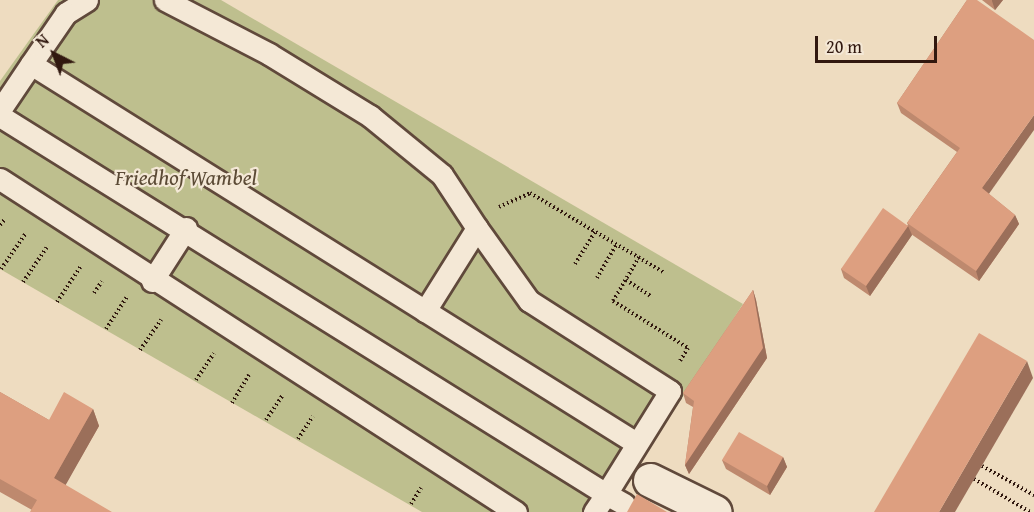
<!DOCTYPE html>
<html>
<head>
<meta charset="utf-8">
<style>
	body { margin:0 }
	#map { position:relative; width:1034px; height:512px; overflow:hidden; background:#eedcc0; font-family:"Gentium Book Plus",serif }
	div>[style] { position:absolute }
	.green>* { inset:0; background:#bebf8e }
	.path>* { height:4px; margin-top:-2px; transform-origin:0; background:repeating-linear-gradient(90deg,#31180f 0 1.5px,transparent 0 4.5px) }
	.roads { filter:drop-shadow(2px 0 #60493b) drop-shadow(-2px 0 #60493b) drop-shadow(0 2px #60493b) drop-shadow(0 -2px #60493b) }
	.service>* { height:21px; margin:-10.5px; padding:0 10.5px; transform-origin:10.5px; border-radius:10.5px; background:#f4e8d6 }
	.minor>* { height:33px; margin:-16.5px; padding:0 16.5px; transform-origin:16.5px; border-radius:16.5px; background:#f4e8d6 }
	.wall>* { inset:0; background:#be896e }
	.shaded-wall>* { inset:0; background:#9b6f5a }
	.building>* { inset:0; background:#dd9f80 }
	span { translate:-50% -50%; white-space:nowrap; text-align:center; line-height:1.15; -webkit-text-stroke:4.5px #f4e8d6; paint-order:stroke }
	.park-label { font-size:22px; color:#5b4a35; font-style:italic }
	.north { position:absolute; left:24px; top:24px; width:60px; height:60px; -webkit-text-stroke:4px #f4e8d6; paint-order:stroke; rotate:318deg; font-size:16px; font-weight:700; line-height:24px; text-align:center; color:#31180f }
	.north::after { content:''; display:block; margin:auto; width:21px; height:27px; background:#31180f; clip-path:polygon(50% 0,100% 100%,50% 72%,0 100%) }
	.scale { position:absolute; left:815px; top:36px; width:122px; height:27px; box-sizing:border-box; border:3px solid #31180f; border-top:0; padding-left:8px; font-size:18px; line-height:21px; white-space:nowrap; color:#31180f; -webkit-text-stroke:4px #f4e8d6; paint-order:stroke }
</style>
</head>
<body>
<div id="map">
	<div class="green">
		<i style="clip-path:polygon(58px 0,221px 0,743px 304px,608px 512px,422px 512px,0 269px,0 81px)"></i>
	</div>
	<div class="path">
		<i style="left:499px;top:207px;width:34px;rotate:-24deg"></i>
		<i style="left:530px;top:193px;width:155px;rotate:30.7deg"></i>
		<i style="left:0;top:225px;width:8px;rotate:-50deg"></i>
		<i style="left:639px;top:257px;width:51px;rotate:120.6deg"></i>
		<i style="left:613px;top:301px;width:89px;rotate:32.1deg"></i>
		<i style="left:688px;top:348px;width:15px;rotate:122deg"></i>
		<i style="left:575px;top:264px;width:39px;rotate:-58deg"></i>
		<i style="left:1px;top:269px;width:44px;rotate:-55.2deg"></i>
		<i style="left:597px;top:278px;width:39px;rotate:-60deg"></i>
		<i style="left:626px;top:280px;width:30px;rotate:33deg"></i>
		<i style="left:23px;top:282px;width:42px;rotate:-55.6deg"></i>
		<i style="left:94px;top:293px;width:14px;rotate:-56deg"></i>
		<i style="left:57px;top:302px;width:43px;rotate:-56.3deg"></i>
		<i style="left:106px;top:329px;width:38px;rotate:-57deg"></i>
		<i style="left:140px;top:350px;width:37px;rotate:-55deg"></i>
		<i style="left:196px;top:380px;width:32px;rotate:-56deg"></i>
		<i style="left:232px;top:403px;width:33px;rotate:-59deg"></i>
		<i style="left:266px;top:420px;width:29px;rotate:-56deg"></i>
		<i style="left:298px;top:439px;width:27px;rotate:-57deg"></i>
		<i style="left:982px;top:466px;width:60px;rotate:29.1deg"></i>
		<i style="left:974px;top:479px;width:65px;rotate:30.5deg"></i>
		<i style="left:411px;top:504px;width:19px;rotate:-58deg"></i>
	</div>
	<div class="roads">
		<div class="service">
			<i style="left:87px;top:0;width:25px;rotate:148deg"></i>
			<i style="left:66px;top:13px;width:62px;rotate:124.5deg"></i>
			<i style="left:31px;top:64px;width:714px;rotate:32.06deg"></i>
			<i style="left:165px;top:0;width:117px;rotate:27.4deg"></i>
			<i style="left:269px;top:54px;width:119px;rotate:31.5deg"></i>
			<i style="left:370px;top:116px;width:93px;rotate:39.3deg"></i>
			<i style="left:442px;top:175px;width:64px;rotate:56.6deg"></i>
			<i style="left:477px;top:228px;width:98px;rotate:122.1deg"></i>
			<i style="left:0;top:110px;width:55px;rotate:-56deg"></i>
			<i style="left:0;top:116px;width:714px;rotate:31.95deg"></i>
			<i style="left:606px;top:494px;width:121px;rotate:-58.1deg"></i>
			<i style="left:670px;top:391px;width:167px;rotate:-147.4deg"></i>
			<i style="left:529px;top:301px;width:90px;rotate:-125.5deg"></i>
			<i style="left:0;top:179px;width:614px;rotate:32.84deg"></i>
			<i style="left:152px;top:281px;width:63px;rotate:-57.3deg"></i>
			<i style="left:594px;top:512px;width:22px;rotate:-56deg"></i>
			<i style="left:606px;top:494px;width:21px;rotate:29deg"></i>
		</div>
		<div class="minor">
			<i style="left:650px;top:480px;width:72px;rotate:26.2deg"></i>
		</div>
	</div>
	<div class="wall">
		<i style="clip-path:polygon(967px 0,989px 194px,1015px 215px,1019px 224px,979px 281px,911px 234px,912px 235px,870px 296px,844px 278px,841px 269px,908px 225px,907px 223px,957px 152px,901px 113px,897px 103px)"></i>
		<i style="clip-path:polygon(982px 0,1003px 0,995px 10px)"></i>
		<i style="clip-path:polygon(753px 290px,756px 300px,767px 358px,689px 474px,685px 465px,693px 407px,686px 403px,683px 393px)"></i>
		<i style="clip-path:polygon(0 392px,49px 420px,93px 409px,99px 426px,65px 485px,32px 510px,0 492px)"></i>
		<i style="clip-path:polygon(783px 457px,787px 467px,770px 495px,726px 469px,722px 460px)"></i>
	</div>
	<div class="shaded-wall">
		<i style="clip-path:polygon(992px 0,1003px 0,995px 10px,992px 1px)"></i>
		<i style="clip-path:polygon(1034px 115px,1034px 130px,986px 198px,982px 188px)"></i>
		<i style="clip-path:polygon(1015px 215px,1019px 224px,979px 281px,976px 271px)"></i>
		<i style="clip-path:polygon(908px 226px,912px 235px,870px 296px,866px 286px)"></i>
		<i style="clip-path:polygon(753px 290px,756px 300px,767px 358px,689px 474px,685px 465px)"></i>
		<i style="clip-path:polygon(1027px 361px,1033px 378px,955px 512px,939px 512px)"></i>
		<i style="clip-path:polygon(93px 409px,99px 426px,60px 495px,54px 478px)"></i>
		<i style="clip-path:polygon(783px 457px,787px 467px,770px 495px,767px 486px)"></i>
	</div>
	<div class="building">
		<i style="clip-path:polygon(967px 0,977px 0,1034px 40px,1034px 115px,982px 188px,1015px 215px,976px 271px,907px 223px,960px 148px,897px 103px)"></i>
		<i style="clip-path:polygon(883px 208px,908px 226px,866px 286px,841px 269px)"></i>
		<i style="clip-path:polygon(753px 290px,763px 348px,685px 465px,694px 401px,683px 393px)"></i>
		<i style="clip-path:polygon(979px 333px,1027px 361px,939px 512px,874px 512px)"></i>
		<i style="clip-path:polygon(0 392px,49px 420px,64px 392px,93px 409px,54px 478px,112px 512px,30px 512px,37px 500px,0 479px)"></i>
		<i style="clip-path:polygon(739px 432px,783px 457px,767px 486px,722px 460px)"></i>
		<i style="clip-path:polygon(637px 494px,667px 512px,627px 512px)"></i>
	</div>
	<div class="park-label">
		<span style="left:186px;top:178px">Friedhof Wambel</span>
	</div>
	<div class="north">N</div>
	<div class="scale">20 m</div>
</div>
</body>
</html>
